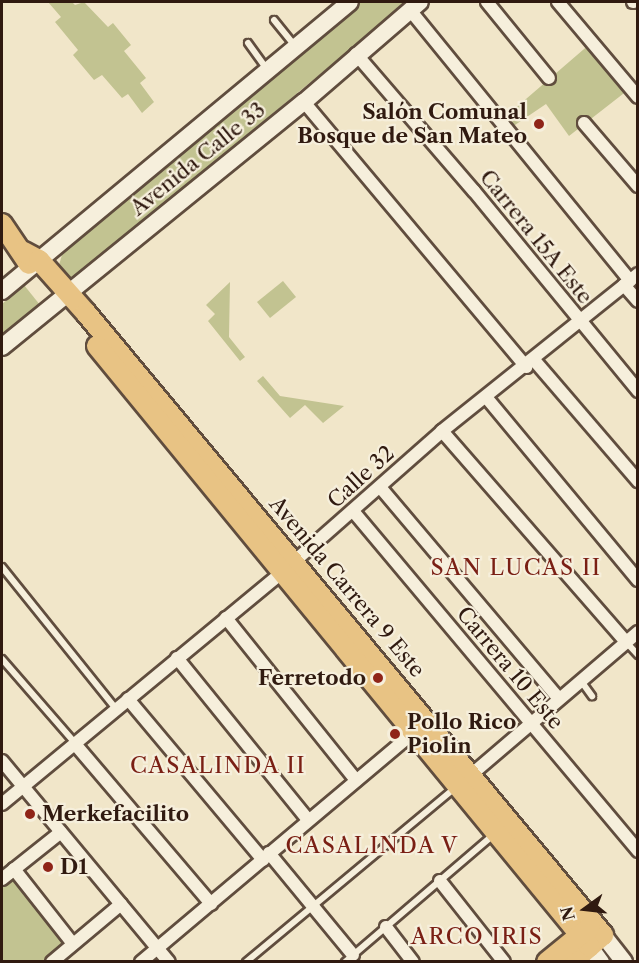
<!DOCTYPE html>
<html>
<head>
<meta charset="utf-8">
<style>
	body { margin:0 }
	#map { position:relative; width:639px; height:963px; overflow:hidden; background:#f1e6c9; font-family:"Libre Caslon Text",serif }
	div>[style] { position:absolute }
	.green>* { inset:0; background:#c2c391 }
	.roads { filter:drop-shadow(2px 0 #604d3e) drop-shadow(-2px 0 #604d3e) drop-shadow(0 2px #604d3e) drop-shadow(0 -2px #604d3e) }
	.lane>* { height:6px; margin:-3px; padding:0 3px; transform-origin:3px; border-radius:3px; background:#f6efdc }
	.street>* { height:12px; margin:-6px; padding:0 6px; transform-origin:6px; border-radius:6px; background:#f6efdc }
	.secondary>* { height:16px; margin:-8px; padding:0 8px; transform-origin:8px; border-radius:8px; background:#f6efdc }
	.primary>* { height:20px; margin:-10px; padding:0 10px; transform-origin:10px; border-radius:10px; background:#e8c384 }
	.dots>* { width:16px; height:16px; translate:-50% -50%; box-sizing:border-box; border:3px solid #f6efdc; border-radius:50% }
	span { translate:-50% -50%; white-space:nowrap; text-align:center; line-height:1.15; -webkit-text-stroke:4.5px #f6efdc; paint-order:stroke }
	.poi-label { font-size:21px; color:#301a10; font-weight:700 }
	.right { translate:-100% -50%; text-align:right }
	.left { translate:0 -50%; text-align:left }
	.street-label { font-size:21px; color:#301a10 }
	.neighbourhood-label { font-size:22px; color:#7a1f14; letter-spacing:1.5px }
	.frame { position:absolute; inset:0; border:3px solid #301a10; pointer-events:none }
	.north { position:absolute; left:555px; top:879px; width:60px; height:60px; -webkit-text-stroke:4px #f6efdc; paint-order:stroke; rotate:255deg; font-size:16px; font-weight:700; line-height:24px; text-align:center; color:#301a10 }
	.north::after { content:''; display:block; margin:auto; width:21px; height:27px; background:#301a10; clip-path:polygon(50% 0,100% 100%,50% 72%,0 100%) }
</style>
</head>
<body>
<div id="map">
	<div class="green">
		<i style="clip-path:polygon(48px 2px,72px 2px,75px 5px,84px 2px,108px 27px,113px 23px,131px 45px,124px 51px,146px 78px,140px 83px,154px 102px,142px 113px,128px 94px,122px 98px,102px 75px,94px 80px,73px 55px,78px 50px,55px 22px,61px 17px)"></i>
		<i style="clip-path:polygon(360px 2px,407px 2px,72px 280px,59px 265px,64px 248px)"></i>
		<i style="clip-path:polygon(591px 43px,628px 90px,569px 136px,546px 104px,512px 127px,505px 117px)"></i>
		<i style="clip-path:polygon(283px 281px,296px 297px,270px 318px,257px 302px)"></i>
		<i style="clip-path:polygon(230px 282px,229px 337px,245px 357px,240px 361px,208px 321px,215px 314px,206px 305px)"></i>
		<i style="clip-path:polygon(24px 285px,40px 305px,2px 337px,2px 304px)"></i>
		<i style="clip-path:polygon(263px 376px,280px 396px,344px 406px,323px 423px,305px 405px,290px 418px,257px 381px)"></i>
		<i style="clip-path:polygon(13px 876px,66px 945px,46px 961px,2px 962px,2px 885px)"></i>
	</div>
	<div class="roads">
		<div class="lane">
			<i style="left:274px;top:20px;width:32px;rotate:51deg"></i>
			<i style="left:248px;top:43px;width:32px;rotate:54deg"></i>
			<i style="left:2px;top:567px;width:182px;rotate:51.2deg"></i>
			<i style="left:626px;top:642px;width:18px;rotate:47deg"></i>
			<i style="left:2px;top:659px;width:111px;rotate:49deg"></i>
			<i style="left:581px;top:681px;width:19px;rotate:54deg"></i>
			<i style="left:246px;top:962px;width:273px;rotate:-39.8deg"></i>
			<i style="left:345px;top:962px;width:195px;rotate:-40.6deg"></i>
		</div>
		<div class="street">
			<i style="left:487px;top:2px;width:98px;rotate:50.8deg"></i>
			<i style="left:558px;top:2px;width:124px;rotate:49.9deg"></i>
			<i style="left:633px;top:2px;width:1px"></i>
			<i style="left:410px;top:10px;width:349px;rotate:50.9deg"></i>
			<i style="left:356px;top:54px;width:181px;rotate:49.3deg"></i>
			<i style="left:474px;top:191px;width:259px;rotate:50.6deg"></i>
			<i style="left:304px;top:102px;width:346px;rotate:50deg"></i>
			<i style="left:584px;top:123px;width:83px;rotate:49.4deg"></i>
			<i style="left:624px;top:285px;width:21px;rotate:49deg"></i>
			<i style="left:534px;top:360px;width:160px;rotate:49.3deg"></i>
			<i style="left:486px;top:397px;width:238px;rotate:50.3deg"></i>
			<i style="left:442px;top:431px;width:280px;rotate:48.9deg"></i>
			<i style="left:380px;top:487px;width:277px;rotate:49.8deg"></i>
			<i style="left:353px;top:511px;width:444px;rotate:50deg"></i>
			<i style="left:226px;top:618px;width:208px;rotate:51.3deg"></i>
			<i style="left:177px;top:658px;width:208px;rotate:51deg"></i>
			<i style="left:128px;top:699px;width:210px;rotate:50deg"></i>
			<i style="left:75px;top:744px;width:210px;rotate:49.6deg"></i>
			<i style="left:2px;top:761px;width:261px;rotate:50.3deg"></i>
			<i style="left:465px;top:780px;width:228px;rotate:-40.5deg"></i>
			<i style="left:2px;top:804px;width:371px;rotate:-39.6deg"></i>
			<i style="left:288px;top:567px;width:205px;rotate:-41.4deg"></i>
			<i style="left:442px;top:431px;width:251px;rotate:-38.7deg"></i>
			<i style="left:269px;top:853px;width:132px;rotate:50.5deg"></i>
			<i style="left:14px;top:869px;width:95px;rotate:51.8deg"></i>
			<i style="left:2px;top:879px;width:75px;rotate:-38.5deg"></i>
			<i style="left:440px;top:881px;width:103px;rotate:51.7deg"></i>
			<i style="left:386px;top:927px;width:44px;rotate:52.4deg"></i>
			<i style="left:52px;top:962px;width:90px;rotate:-40deg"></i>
			<i style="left:141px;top:962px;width:354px;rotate:-40.1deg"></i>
		</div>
		<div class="secondary">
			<i style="left:2px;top:291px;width:452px;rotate:-39.7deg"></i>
			<i style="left:2px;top:347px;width:389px;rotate:-39.1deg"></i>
			<i style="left:304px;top:102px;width:153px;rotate:-40.8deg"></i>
			<i style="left:603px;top:935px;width:34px;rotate:52deg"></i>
			<i style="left:590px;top:947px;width:19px;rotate:54deg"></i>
		</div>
		<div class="primary">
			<i style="left:2px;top:224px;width:48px;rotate:56deg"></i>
			<i style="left:24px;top:252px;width:17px;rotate:28deg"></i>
			<i style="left:39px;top:260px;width:71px;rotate:48.4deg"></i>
			<i style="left:86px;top:313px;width:809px;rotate:50.27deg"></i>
			<i style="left:603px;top:935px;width:41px;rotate:138.9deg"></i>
			<i style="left:97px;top:346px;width:777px;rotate:50.64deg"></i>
			<i style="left:547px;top:962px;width:55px;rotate:-39.1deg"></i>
		</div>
	</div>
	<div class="dots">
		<i style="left:539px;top:124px;background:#8f2418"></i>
		<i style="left:378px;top:678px;background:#8f2418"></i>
		<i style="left:395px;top:734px;background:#8f2418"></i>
		<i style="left:30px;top:814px;background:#8f2418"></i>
		<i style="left:48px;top:867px;background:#8f2418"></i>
	</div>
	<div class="poi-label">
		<span class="right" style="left:527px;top:124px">Salón Comunal<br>Bosque de San Mateo</span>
		<span class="right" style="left:366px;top:678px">Ferretodo</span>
		<span class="left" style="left:407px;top:734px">Pollo Rico<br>Piolin</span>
		<span class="left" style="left:42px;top:814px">Merkefacilito</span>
		<span class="left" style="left:60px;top:867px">D1</span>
	</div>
	<div class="street-label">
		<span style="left:198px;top:159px;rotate:-39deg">Avenida Calle 33</span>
		<span style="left:536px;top:237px;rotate:51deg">Carrera 15A Este</span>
		<span style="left:361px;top:477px;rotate:-42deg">Calle 32</span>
		<span style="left:347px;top:587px;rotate:50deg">Avenida Carrera 9 Este</span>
		<span style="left:510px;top:668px;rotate:50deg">Carrera 10 Este</span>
	</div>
	<div class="neighbourhood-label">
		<span style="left:516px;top:568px">SAN LUCAS II</span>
		<span style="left:218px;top:766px">CASALINDA II</span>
		<span style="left:372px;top:846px">CASALINDA V</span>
		<span style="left:477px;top:937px">ARCO IRIS</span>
	</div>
	<div class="frame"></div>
	<div class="north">N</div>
</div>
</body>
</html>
